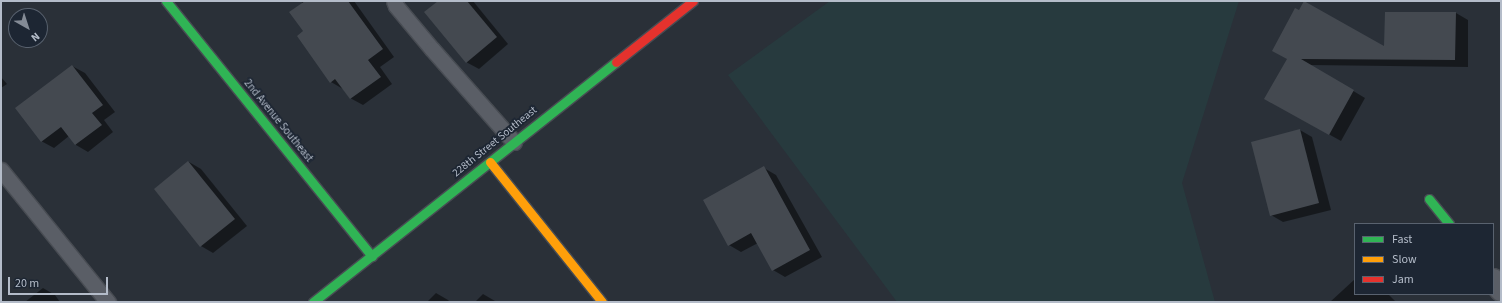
<!DOCTYPE html>
<html>
<head>
<meta charset="utf-8">
<style>
	body { margin:0 }
	#map { position:relative; width:1502px; height:303px; overflow:hidden; background:#2a3038; font-family:"Source Sans 3",sans-serif }
	div>[style] { position:absolute }
	.green>* { inset:0; background:#273a3e }
	.shadow>* { inset:0; background:#0007 }
	.building>* { inset:0; background:#444950 }
	.roads { filter:drop-shadow(1px 0 #484c53) drop-shadow(-1px 0 #484c53) drop-shadow(0 1px #484c53) drop-shadow(0 -1px #484c53) }
	.lane>* { height:15px; margin:-7.5px; padding:0 7.5px; transform-origin:7.5px; border-radius:7.5px; background:#5a5e66 }
	.street>* { height:22px; margin:-11px; padding:0 11px; transform-origin:11px; border-radius:11px; background:#5a5e66 }
	.fast>* { height:9px; margin:-4.5px; padding:0 4.5px; transform-origin:4.5px; border-radius:4.5px; background:#30b455 }
	.slow>* { height:9px; margin:-4.5px; padding:0 4.5px; transform-origin:4.5px; border-radius:4.5px; background:#ff9f0a }
	.jam>* { height:9px; margin:-4.5px; padding:0 4.5px; transform-origin:4.5px; border-radius:4.5px; background:#e5322d }
	span { translate:-50% -50%; white-space:nowrap; text-align:center; line-height:1.15; -webkit-text-stroke:3.5px #1d2633; paint-order:stroke }
	.street-label { font-size:11px; color:#b4bcc9 }
	.frame { position:absolute; inset:0; border:2px solid #b4bcc9; pointer-events:none }
	.legend { position:absolute; left:1354px; top:223px; width:140px; height:72px; box-sizing:border-box; background:#1d2633; border:1px solid #59626f; margin:0; padding:5px 7px; list-style:none; font-size:12px; color:#b4bcc9 }
	.legend li { display:flex; align-items:center; gap:8px; height:20px }
	.legend b { width:20px; border:1px solid #59626f }
	.north { position:absolute; left:8px; top:8px; width:40px; height:40px; box-sizing:border-box; background:#1d2633; border:1px solid #59626f; border-radius:50%; rotate:141deg; font-size:11px; font-weight:700; line-height:16px; text-align:center; color:#b4bcc9 }
	.north::after { content:''; display:block; margin:auto; width:14px; height:18px; background:#848b96; clip-path:polygon(50% 0,100% 100%,50% 72%,0 100%) }
	.scale { position:absolute; left:8px; top:277px; width:100px; height:18px; box-sizing:border-box; border:2px solid #b4bcc9; border-top:0; padding-left:5px; font-size:12px; line-height:14px; white-space:nowrap; color:#b4bcc9; -webkit-text-stroke:3px #1d2633; paint-order:stroke }
</style>
</head>
<body>
<div id="map">
	<div class="green">
		<i style="clip-path:polygon(830px 1px,1239px 1px,1182px 183px,1215px 302px,897px 302px,728px 75px)"></i>
	</div>
	<div class="shadow">
		<i style="clip-path:polygon(301px 1px,354px 1px,394px 57px,380px 67px,392px 84px,363px 105px,350px 98px,343px 89px,331px 82px,304px 32px,303px 4px)"></i>
		<i style="clip-path:polygon(439px 1px,473px 1px,508px 44px,479px 69px,466px 62px)"></i>
		<i style="clip-path:polygon(1456px 13px,1468px 20px,1468px 67px,1310px 65px,1365px 98px,1341px 141px,1278px 106px,1288px 59px,1385px 47px)"></i>
		<i style="clip-path:polygon(72px 66px,85px 73px,115px 112px,104px 120px,113px 132px,88px 152px,76px 145px,69px 136px,54px 148px,41px 141px)"></i>
		<i style="clip-path:polygon(1px 77px,7px 84px,1px 88px)"></i>
		<i style="clip-path:polygon(1300px 130px,1312px 137px,1331px 210px,1283px 222px,1271px 215px)"></i>
		<i style="clip-path:polygon(189px 162px,201px 169px,247px 226px,213px 253px,201px 246px,155px 189px)"></i>
		<i style="clip-path:polygon(764px 168px,776px 175px,822px 257px,785px 277px,773px 270px,758px 243px,741px 252px,729px 245px)"></i>
		<i style="clip-path:polygon(1355px 279px,1355px 294px,1388px 294px,1396px 302px,1330px 302px)"></i>
		<i style="clip-path:polygon(43px 288px,55px 295px,60px 302px,25px 302px)"></i>
		<i style="clip-path:polygon(436px 293px,448px 300px,450px 302px,427px 302px)"></i>
		<i style="clip-path:polygon(483px 294px,495px 301px,496px 302px,475px 302px)"></i>
	</div>
	<div class="building">
		<i style="clip-path:polygon(305px 1px,348px 1px,383px 49px,368px 60px,381px 77px,350px 99px,335px 79px,330px 83px,297px 36px,303px 31px,289px 12px)"></i>
		<i style="clip-path:polygon(438px 1px,467px 1px,497px 37px,466px 63px,424px 12px)"></i>
		<i style="clip-path:polygon(1304px 1px,1384px 46px,1385px 12px,1456px 12px,1455px 60px,1301px 59px,1354px 90px,1329px 135px,1264px 99px,1287px 59px,1272px 51px,1295px 8px,1299px 10px)"></i>
		<i style="clip-path:polygon(72px 65px,103px 105px,92px 113px,102px 125px,75px 145px,61px 127px,41px 142px,15px 108px)"></i>
		<i style="clip-path:polygon(1300px 129px,1319px 203px,1270px 216px,1251px 142px)"></i>
		<i style="clip-path:polygon(188px 161px,235px 219px,200px 247px,154px 189px)"></i>
		<i style="clip-path:polygon(764px 166px,810px 250px,772px 271px,751px 233px,728px 246px,703px 200px)"></i>
	</div>
	<div class="roads">
		<div class="lane">
			<i style="left:394px;top:1px;width:5px;rotate:68deg"></i>
			<i style="left:396px;top:6px;width:56px;rotate:50.1deg"></i>
			<i style="left:432px;top:49px;width:124px;rotate:48.6deg"></i>
			<i style="left:1px;top:170px;width:170px;rotate:51deg"></i>
		</div>
		<div class="street">
			<i style="left:1493px;top:280px;width:13px;rotate:51deg"></i>
		</div>
		<div class="fast">
			<i style="left:166px;top:1px;width:328px;rotate:51.1deg"></i>
			<i style="left:1429px;top:199px;width:32px;rotate:51deg"></i>
			<i style="left:313px;top:302px;width:387px;rotate:-38.4deg"></i>
		</div>
		<div class="slow">
			<i style="left:490px;top:162px;width:179px;rotate:51.3deg"></i>
		</div>
		<div class="jam">
			<i style="left:616px;top:62px;width:98px;rotate:-38.4deg"></i>
		</div>
	</div>
	<div class="street-label">
		<span style="left:278px;top:121px;rotate:51deg">2nd Avenue Southeast</span>
		<span style="left:495px;top:142px;rotate:-39deg">228th Street Southeast</span>
	</div>
	<div class="frame"></div>
	<ul class="legend">
	<li><b style="height:5px;background:#30b455"></b>Fast</li>
	<li><b style="height:5px;background:#ff9f0a"></b>Slow</li>
	<li><b style="height:5px;background:#e5322d"></b>Jam</li>
	</ul>
	<div class="north">N</div>
	<div class="scale">20 m</div>
</div>
</body>
</html>
